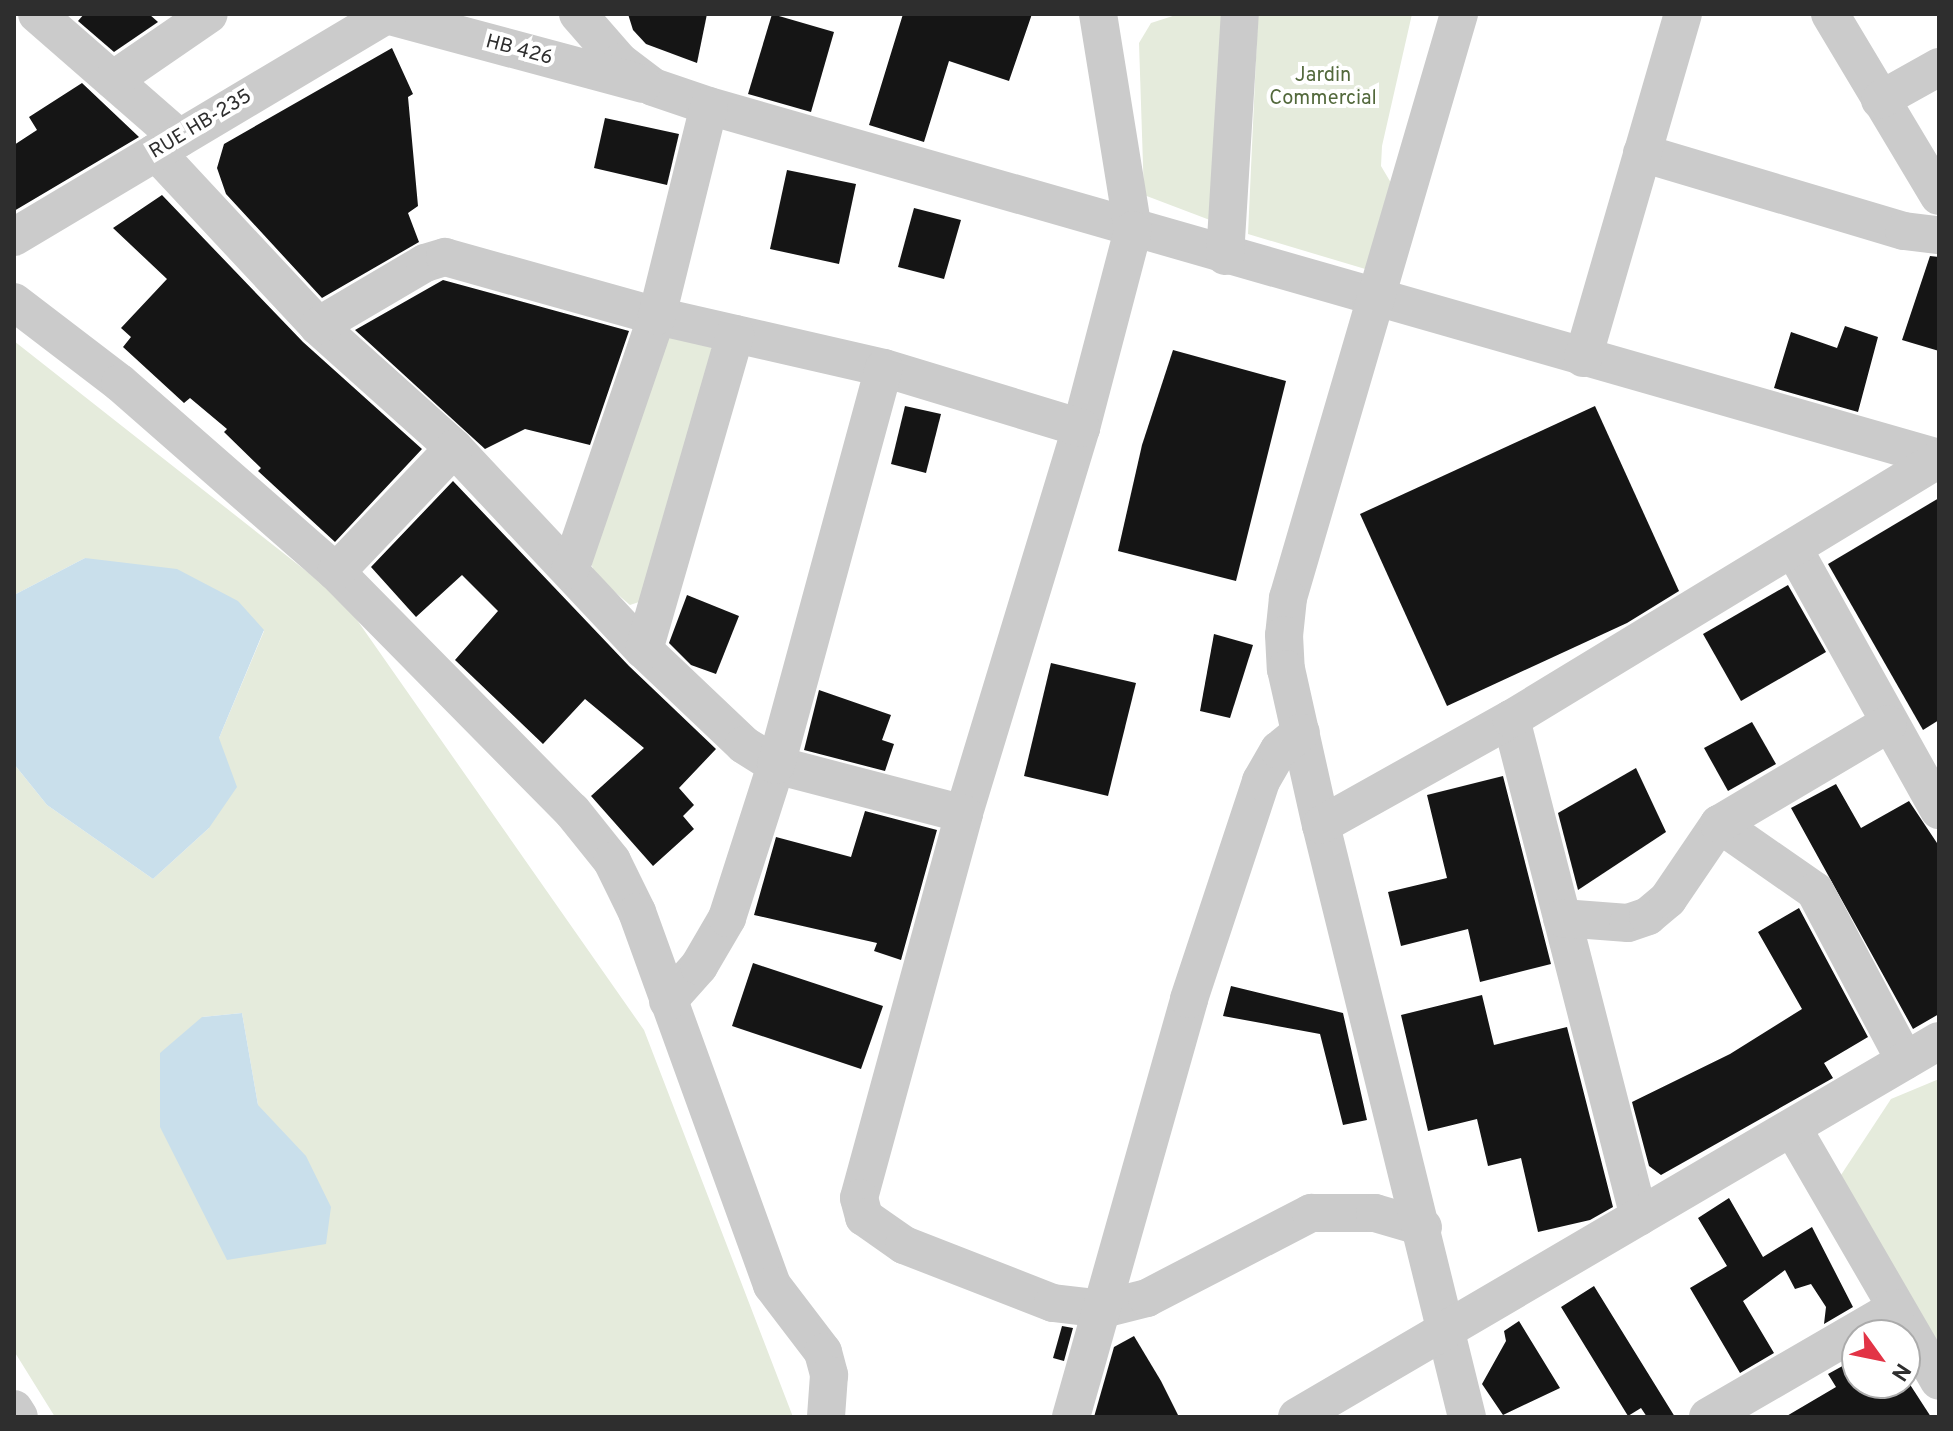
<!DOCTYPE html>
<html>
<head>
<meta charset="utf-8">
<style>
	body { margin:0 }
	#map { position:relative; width:1953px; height:1431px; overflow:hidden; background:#fff; font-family:Overpass,sans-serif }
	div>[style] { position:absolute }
	.green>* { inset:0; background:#e5ebdc }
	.water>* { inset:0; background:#c9dfeb }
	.building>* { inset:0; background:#151515 }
	.minor>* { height:38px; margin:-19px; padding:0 19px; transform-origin:19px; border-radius:19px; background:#cbcbcb }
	span { translate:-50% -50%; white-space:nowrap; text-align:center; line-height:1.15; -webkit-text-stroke:8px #fff; paint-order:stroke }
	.street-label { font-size:20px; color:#2e2e2e }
	.park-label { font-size:20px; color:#53693c }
	.frame { position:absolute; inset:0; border:16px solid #2e2e2e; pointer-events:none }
	.north { position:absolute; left:1841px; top:1319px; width:80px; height:80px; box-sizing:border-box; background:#fff; border:2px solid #ababab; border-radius:50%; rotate:123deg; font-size:22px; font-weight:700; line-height:32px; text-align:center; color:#2e2e2e }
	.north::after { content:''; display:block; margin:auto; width:28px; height:36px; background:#e23446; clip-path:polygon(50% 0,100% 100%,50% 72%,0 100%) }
</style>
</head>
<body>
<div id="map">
	<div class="green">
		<i style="clip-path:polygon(1179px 14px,1232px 14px,1223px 225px,1144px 195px,1139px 43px,1151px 23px)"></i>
		<i style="clip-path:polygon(1258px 14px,1412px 14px,1382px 146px,1381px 166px,1397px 193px,1372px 271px,1248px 234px)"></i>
		<i style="clip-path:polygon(665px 333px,706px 342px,717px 355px,645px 600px,630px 605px,595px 575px,588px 554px)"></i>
		<i style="clip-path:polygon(evenodd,14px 341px,343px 600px,644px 1030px,793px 1417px,55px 1417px,14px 1351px,14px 764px,47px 805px,153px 879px,209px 828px,219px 738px,264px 631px,85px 558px,14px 595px,14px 341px,242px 1013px,258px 1105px,202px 1017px,242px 1013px)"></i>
		<i style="clip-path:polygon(1939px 1079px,1939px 1367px,1839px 1178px,1891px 1099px)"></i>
	</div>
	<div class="water">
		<i style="clip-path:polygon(85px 558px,177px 569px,238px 601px,264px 630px,219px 738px,237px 787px,209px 828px,153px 879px,47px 805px,14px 764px,14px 595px)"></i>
		<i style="clip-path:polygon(242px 1013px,258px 1105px,306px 1156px,331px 1207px,326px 1244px,227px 1260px,160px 1127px,160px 1053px,202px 1017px)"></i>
	</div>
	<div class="building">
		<i style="clip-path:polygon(84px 14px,149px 14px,158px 22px,114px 52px,78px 21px)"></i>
		<i style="clip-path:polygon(628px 14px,707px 14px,697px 63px,646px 44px,633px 30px)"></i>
		<i style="clip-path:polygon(772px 14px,834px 32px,811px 112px,748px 94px)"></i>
		<i style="clip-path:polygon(903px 14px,1032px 14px,1009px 81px,949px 61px,924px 142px,869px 125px)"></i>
		<i style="clip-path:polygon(392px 48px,413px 94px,408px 97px,418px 206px,408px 213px,419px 242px,322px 298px,226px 194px,217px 168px,224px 144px)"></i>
		<i style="clip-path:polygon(82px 83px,139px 137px,14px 211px,14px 145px,37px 130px,29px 117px)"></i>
		<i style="clip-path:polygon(605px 118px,679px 134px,667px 185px,594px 168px)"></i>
		<i style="clip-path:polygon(787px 170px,856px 184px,839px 264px,770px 249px)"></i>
		<i style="clip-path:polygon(162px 195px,303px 342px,422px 449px,335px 542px,258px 471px,261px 468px,224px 432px,227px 429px,190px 398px,184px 403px,123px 347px,131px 337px,121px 328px,167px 279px,113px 228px)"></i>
		<i style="clip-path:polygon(914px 208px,961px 220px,944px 279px,898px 267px)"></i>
		<i style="clip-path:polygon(1930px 256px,1939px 257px,1939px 351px,1902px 340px)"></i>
		<i style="clip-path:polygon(443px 280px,629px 331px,590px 445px,525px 429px,485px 449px,355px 330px)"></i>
		<i style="clip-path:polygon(1845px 326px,1878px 337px,1858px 412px,1774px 388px,1791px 332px,1837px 348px)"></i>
		<i style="clip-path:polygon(1173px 350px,1286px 381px,1236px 581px,1118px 551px,1142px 445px)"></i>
		<i style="clip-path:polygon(905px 406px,941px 414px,926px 473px,891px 464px)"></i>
		<i style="clip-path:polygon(1595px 406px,1679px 591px,1627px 623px,1447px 706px,1360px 514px)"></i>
		<i style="clip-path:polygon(453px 481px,629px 666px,716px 749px,679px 788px,694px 805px,683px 816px,694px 829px,653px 866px,591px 796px,644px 748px,585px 699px,543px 744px,455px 660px,498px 611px,462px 575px,416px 617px,371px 567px)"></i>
		<i style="clip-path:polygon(1939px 498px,1939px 720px,1923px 730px,1828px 564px)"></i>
		<i style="clip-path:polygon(1788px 585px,1826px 652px,1741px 701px,1703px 634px)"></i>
		<i style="clip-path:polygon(687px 595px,739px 616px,716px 674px,691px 665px,669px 643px)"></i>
		<i style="clip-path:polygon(1214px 634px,1253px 645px,1230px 718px,1200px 711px)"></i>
		<i style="clip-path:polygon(1051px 663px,1136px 683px,1108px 796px,1024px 776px)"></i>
		<i style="clip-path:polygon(819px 690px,891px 715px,882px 740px,894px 744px,885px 771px,804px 750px)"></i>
		<i style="clip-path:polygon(1752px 722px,1776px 764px,1728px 791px,1704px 748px)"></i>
		<i style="clip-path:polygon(1636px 768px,1666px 832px,1578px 890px,1558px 813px)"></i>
		<i style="clip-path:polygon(1503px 776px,1551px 964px,1480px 982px,1468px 929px,1401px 946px,1388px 892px,1447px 878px,1427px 795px)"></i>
		<i style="clip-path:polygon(1836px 784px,1861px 828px,1909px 801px,1939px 846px,1939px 1014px,1913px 1029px,1791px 808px)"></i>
		<i style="clip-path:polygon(865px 811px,937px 830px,901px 960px,874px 951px,877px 943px,754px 915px,776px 837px,851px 857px)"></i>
		<i style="clip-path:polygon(1799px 908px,1868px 1037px,1824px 1063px,1833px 1078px,1661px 1175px,1649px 1166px,1632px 1102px,1730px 1054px,1802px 1009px,1758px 932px)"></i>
		<i style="clip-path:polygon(753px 963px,883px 1006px,861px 1069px,732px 1026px)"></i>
		<i style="clip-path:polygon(1231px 986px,1343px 1013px,1367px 1120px,1343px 1125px,1320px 1034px,1223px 1016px)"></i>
		<i style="clip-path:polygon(1482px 995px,1494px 1045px,1567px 1027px,1613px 1207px,1590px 1220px,1538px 1232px,1521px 1158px,1488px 1166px,1477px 1119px,1428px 1131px,1401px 1015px)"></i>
		<i style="clip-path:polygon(1729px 1198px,1763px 1257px,1812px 1227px,1853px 1307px,1824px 1324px,1826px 1307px,1811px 1284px,1795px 1289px,1785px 1270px,1743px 1301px,1774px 1353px,1740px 1373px,1690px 1288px,1727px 1266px,1698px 1218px)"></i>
		<i style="clip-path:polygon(1594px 1286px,1675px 1417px,1647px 1417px,1641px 1408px,1628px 1416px,1561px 1307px)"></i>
		<i style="clip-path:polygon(1519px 1321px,1560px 1388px,1503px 1415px,1482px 1384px,1506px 1341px,1504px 1331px)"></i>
		<i style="clip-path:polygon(1062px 1326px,1073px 1328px,1064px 1361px,1053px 1358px)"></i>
		<i style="clip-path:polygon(1134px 1336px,1161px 1381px,1179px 1417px,1094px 1417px,1114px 1347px)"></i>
		<i style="clip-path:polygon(1857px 1358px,1857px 1383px,1909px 1383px,1931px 1417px,1785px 1417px,1836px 1387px,1828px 1374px)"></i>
	</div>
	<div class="minor">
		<i style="left:37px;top:14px;width:189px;rotate:41.1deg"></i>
		<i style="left:578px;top:14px;width:64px;rotate:48.8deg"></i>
		<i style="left:620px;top:62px;width:41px;rotate:37.1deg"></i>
		<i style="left:653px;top:87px;width:59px;rotate:18.7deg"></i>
		<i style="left:709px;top:106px;width:1279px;rotate:15.97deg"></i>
		<i style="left:1098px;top:14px;width:219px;rotate:80.8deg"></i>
		<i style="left:1133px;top:230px;width:205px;rotate:104.7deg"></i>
		<i style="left:1081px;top:428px;width:403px;rotate:106.9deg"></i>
		<i style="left:964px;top:814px;width:398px;rotate:105.3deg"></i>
		<i style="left:859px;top:1198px;width:20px;rotate:75deg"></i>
		<i style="left:864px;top:1217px;width:49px;rotate:35deg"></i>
		<i style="left:904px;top:1245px;width:160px;rotate:21.3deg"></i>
		<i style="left:1053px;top:1303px;width:50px;rotate:6.8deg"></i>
		<i style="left:1103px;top:1309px;width:45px;rotate:-14deg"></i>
		<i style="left:1147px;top:1298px;width:185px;rotate:-27.4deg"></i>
		<i style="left:1311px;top:1213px;width:64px"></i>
		<i style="left:1375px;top:1213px;width:50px;rotate:16.3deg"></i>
		<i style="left:1459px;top:14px;width:609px;rotate:106.32deg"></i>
		<i style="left:1288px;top:598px;width:37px;rotate:96deg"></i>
		<i style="left:1284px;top:635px;width:34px;rotate:87deg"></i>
		<i style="left:1286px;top:669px;width:160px;rotate:77.4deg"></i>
		<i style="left:1321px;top:825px;width:610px;rotate:76.15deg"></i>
		<i style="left:1830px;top:14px;width:212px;rotate:59.1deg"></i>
		<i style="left:386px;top:15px;width:266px;rotate:15deg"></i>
		<i style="left:113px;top:80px;width:116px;rotate:-34.5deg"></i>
		<i style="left:1880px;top:100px;width:68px;rotate:-29.2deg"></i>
		<i style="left:156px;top:152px;width:238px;rotate:47deg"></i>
		<i style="left:318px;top:326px;width:183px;rotate:41.9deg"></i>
		<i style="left:454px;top:448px;width:277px;rotate:46.8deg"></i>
		<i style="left:644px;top:650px;width:138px;rotate:43.5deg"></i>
		<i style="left:744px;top:745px;width:38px;rotate:32deg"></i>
		<i style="left:776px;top:765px;width:194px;rotate:14.6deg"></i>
		<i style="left:1642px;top:153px;width:273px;rotate:16.6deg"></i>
		<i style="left:1904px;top:231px;width:35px;rotate:7deg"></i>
		<i style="left:14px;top:237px;width:435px;rotate:-30.8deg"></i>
		<i style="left:1225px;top:256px;width:242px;rotate:-86.5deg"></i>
		<i style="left:14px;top:302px;width:133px;rotate:37.4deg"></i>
		<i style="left:120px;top:383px;width:287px;rotate:41.2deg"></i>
		<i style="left:336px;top:572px;width:336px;rotate:45.4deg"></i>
		<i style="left:572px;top:811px;width:64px;rotate:51.3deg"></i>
		<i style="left:612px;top:861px;width:57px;rotate:63.9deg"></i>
		<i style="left:637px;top:912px;width:397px;rotate:70.1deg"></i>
		<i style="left:772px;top:1285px;width:84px;rotate:52.7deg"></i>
		<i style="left:823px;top:1352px;width:24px;rotate:75deg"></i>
		<i style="left:829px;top:1375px;width:42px;rotate:94.1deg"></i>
		<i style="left:318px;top:326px;width:124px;rotate:-30.5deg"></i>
		<i style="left:425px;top:263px;width:21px;rotate:-17deg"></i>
		<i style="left:445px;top:257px;width:220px;rotate:15.6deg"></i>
		<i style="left:657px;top:316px;width:233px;rotate:12.9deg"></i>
		<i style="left:884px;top:368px;width:206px;rotate:16.9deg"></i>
		<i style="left:1583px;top:358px;width:358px;rotate:-73.8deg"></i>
		<i style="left:1793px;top:548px;width:300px;rotate:60.9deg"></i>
		<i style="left:570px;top:570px;width:268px;rotate:-71.1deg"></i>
		<i style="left:657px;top:316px;width:216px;rotate:-76.1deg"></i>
		<i style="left:336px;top:572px;width:171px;rotate:-46.4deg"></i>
		<i style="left:644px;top:650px;width:329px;rotate:-73.9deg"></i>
		<i style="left:1511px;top:719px;width:514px;rotate:75.59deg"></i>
		<i style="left:1719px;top:824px;width:117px;rotate:34.9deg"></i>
		<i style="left:1815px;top:891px;width:192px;rotate:62.1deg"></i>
		<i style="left:1321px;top:825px;width:218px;rotate:-29.2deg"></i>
		<i style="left:1511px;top:719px;width:501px;rotate:-31.28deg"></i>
		<i style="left:1562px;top:918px;width:66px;rotate:4.3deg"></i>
		<i style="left:1628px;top:923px;width:21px;rotate:-19deg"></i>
		<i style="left:1648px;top:916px;width:26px;rotate:-40deg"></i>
		<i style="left:1668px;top:899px;width:91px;rotate:-55.8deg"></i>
		<i style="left:1719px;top:824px;width:196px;rotate:-30.6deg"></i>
		<i style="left:668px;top:1001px;width:47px;rotate:-48.5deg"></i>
		<i style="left:699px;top:966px;width:56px;rotate:-59.7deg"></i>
		<i style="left:727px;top:918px;width:161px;rotate:-72.2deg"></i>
		<i style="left:776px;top:765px;width:411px;rotate:-74.8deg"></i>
		<i style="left:1793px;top:1129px;width:291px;rotate:59.9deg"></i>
		<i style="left:14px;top:1409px;width:9px;rotate:58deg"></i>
		<i style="left:1071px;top:1417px;width:434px;rotate:-74.2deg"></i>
		<i style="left:1189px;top:999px;width:230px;rotate:-71.7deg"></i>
		<i style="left:1261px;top:781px;width:36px;rotate:-60deg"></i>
		<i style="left:1279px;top:750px;width:28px;rotate:-39deg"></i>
		<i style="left:1297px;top:1417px;width:744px;rotate:-30.36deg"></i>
		<i style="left:1708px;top:1417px;width:217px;rotate:-30.1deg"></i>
	</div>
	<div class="street-label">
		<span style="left:519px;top:51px;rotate:15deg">HB 426</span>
		<span style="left:201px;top:125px;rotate:-31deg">RUE HB-235</span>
	</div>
	<div class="park-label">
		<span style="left:1323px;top:88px">Jardin<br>Commercial</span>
	</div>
	<div class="frame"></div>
	<div class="north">N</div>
</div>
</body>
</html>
